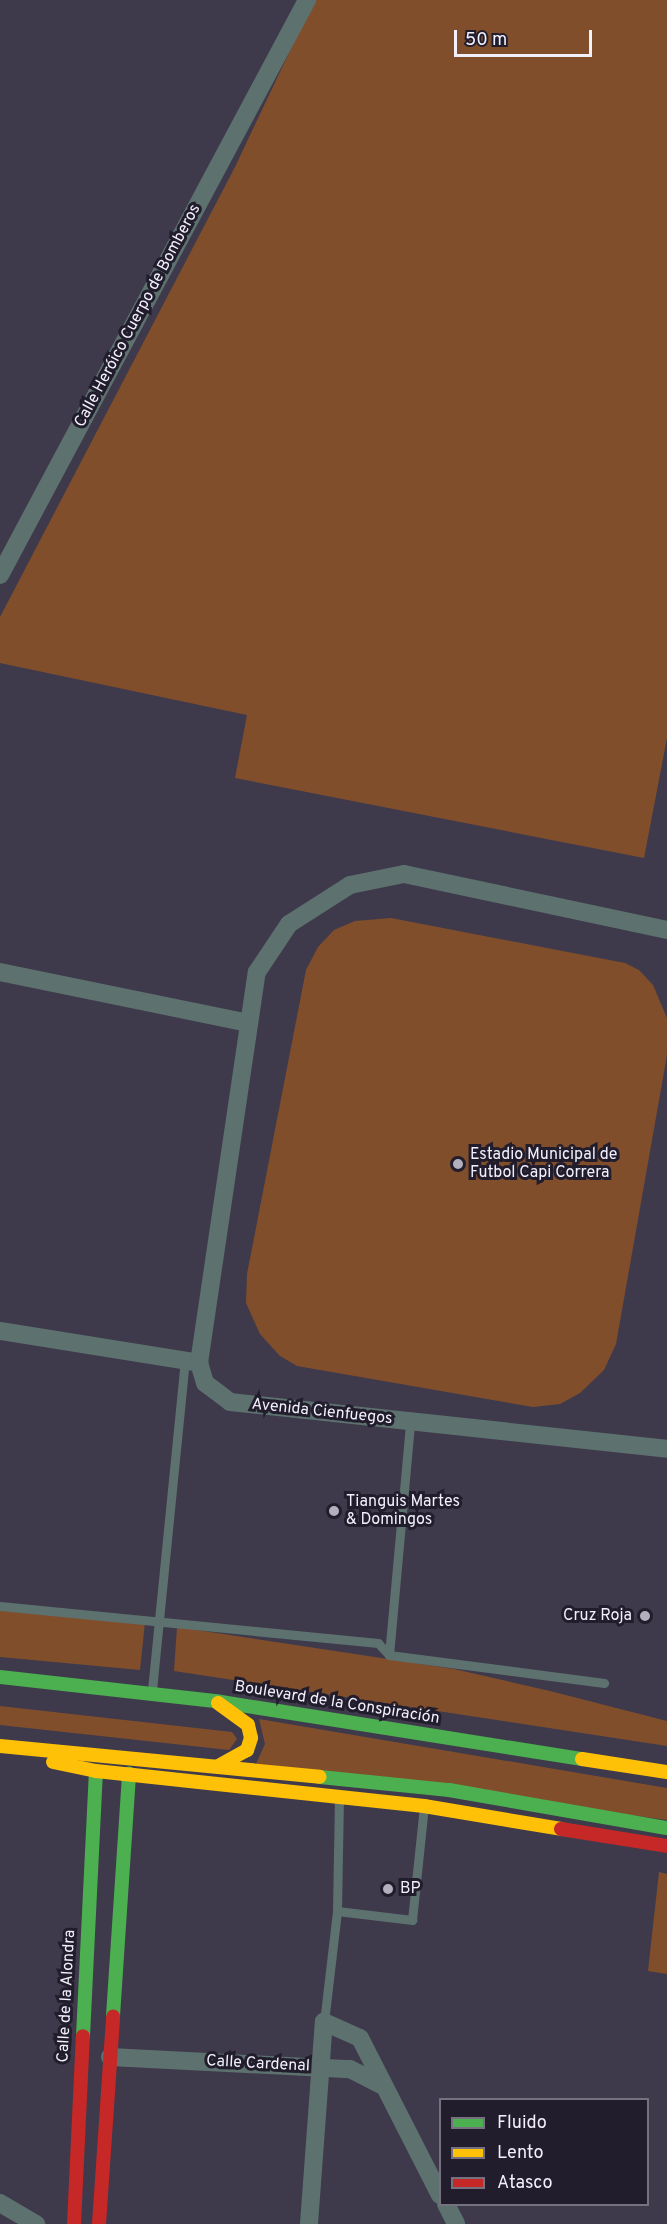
<!DOCTYPE html>
<html>
<head>
<meta charset="utf-8">
<style>
	body { margin:0 }
	#map { position:relative; width:667px; height:2224px; overflow:hidden; background:#3e3a4b; font-family:Overpass,sans-serif }
	div>[style] { position:absolute }
	.green>* { inset:0; background:#814e2c }
	.lane>* { height:9px; margin:-4.5px; padding:0 4.5px; transform-origin:4.5px; border-radius:4.5px; background:#5d716f }
	.street>* { height:18px; margin:-9px; padding:0 9px; transform-origin:9px; border-radius:9px; background:#5d716f }
	.fast>* { height:14px; margin:-7px; padding:0 7px; transform-origin:7px; border-radius:7px; background:#4caf50 }
	.slow>* { height:14px; margin:-7px; padding:0 7px; transform-origin:7px; border-radius:7px; background:#ffc107 }
	.jam>* { height:14px; margin:-7px; padding:0 7px; transform-origin:7px; border-radius:7px; background:#c62828 }
	.dots>* { width:16px; height:16px; translate:-50% -50%; box-sizing:border-box; border:3px solid #211d2c; border-radius:50% }
	span { translate:-50% -50%; white-space:nowrap; text-align:center; line-height:1.15; -webkit-text-stroke:6px #211d2c; paint-order:stroke }
	.street-label { font-size:16px; color:#f2f0fc }
	.poi-label { font-size:16px; color:#f2f0fc }
	.left { translate:0 -50%; text-align:left }
	.right { translate:-100% -50%; text-align:right }
	.legend { position:absolute; left:439px; top:2098px; width:210px; height:108px; box-sizing:border-box; background:#211d2c; border:2px solid #75717f; margin:0; padding:8px 10px; list-style:none; font-size:18px; color:#f2f0fc }
	.legend li { display:flex; align-items:center; gap:12px; height:30px }
	.legend b { width:30px; border:2px solid #75717f }
	.scale { position:absolute; left:454px; top:30px; width:138px; height:27px; box-sizing:border-box; border:3px solid #f2f0fc; border-top:0; padding-left:8px; font-size:18px; line-height:21px; white-space:nowrap; color:#f2f0fc; -webkit-text-stroke:4px #211d2c; paint-order:stroke }
</style>
</head>
<body>
<div id="map">
	<div class="green">
		<i style="clip-path:polygon(314px 0,667px 0,667px 738px,644px 858px,235px 778px,247px 715px,0 663px,0 617px,235px 167px)"></i>
		<i style="clip-path:polygon(391px 918px,625px 963px,639px 970px,653px 985px,667px 1018px,667px 1055px,616px 1344px,604px 1370px,580px 1393px,560px 1404px,533px 1407px,297px 1366px,280px 1356px,260px 1334px,246px 1303px,247px 1274px,306px 970px,318px 947px,334px 930px,355px 921px)"></i>
		<i style="clip-path:polygon(0 1610px,145px 1622px,140px 1670px,0 1657px)"></i>
		<i style="clip-path:polygon(177px 1627px,454px 1669px,550px 1691px,667px 1721px,667px 1746px,174px 1671px)"></i>
		<i style="clip-path:polygon(0 1706px,232px 1732px,237px 1739px,229px 1750px,0 1725px)"></i>
		<i style="clip-path:polygon(259px 1719px,667px 1788px,667px 1820px,256px 1764px,265px 1744px)"></i>
		<i style="clip-path:polygon(659px 1872px,667px 1874px,667px 1974px,648px 1971px)"></i>
	</div>
	<div class="lane">
		<i style="left:0;top:1606px;width:380px;rotate:5.6deg"></i>
		<i style="left:378px;top:1643px;width:16px;rotate:47deg"></i>
		<i style="left:389px;top:1655px;width:217px;rotate:7.4deg"></i>
		<i style="left:389px;top:1655px;width:234px;rotate:-84.8deg"></i>
		<i style="left:152px;top:1690px;width:331px;rotate:-84.3deg"></i>
		<i style="left:337px;top:1911px;width:76px;rotate:6.8deg"></i>
		<i style="left:412px;top:1920px;width:115px;rotate:-84deg"></i>
		<i style="left:324px;top:2022px;width:112px;rotate:-83.3deg"></i>
		<i style="left:337px;top:1911px;width:114px;rotate:-89deg"></i>
	</div>
	<div class="street">
		<i style="left:0;top:575px;width:652px;rotate:-61.9deg"></i>
		<i style="left:0;top:972px;width:253px;rotate:11.6deg"></i>
		<i style="left:0;top:1331px;width:202px;rotate:9.1deg"></i>
		<i style="left:199px;top:1363px;width:21px;rotate:73deg"></i>
		<i style="left:205px;top:1383px;width:31px;rotate:37deg"></i>
		<i style="left:230px;top:1402px;width:440px;rotate:6.1deg"></i>
		<i style="left:199px;top:1363px;width:395px;rotate:-81.6deg"></i>
		<i style="left:257px;top:972px;width:58px;rotate:-56.3deg"></i>
		<i style="left:289px;top:924px;width:72px;rotate:-32.6deg"></i>
		<i style="left:350px;top:885px;width:55px;rotate:-11.5deg"></i>
		<i style="left:404px;top:874px;width:269px;rotate:12deg"></i>
		<i style="left:110px;top:2057px;width:240px;rotate:2.9deg"></i>
		<i style="left:350px;top:2069px;width:35px;rotate:27deg"></i>
		<i style="left:0;top:2203px;width:42px;rotate:30.3deg"></i>
		<i style="left:446px;top:2204px;width:22px;rotate:63deg"></i>
		<i style="left:309px;top:2224px;width:203px;rotate:-85.8deg"></i>
		<i style="left:324px;top:2022px;width:39px;rotate:24deg"></i>
		<i style="left:360px;top:2038px;width:176px;rotate:63deg"></i>
	</div>
	<div class="fast">
		<i style="left:0;top:1677px;width:216px;rotate:6.4deg"></i>
		<i style="left:215px;top:1701px;width:372px;rotate:9deg"></i>
		<i style="left:320px;top:1777px;width:130px;rotate:5.8deg"></i>
		<i style="left:449px;top:1790px;width:221px;rotate:9.9deg"></i>
		<i style="left:113px;top:2016px;width:243px;rotate:-86.2deg"></i>
		<i style="left:83px;top:2036px;width:265px;rotate:-87.2deg"></i>
	</div>
	<div class="slow">
		<i style="left:218px;top:1703px;width:37px;rotate:36deg"></i>
		<i style="left:248px;top:1725px;width:13px;rotate:77deg"></i>
		<i style="left:251px;top:1738px;width:13px;rotate:108deg"></i>
		<i style="left:247px;top:1750px;width:33px;rotate:151deg"></i>
		<i style="left:0;top:1746px;width:321px;rotate:5.5deg"></i>
		<i style="left:582px;top:1759px;width:86px;rotate:8.7deg"></i>
		<i style="left:53px;top:1762px;width:44px;rotate:11.8deg"></i>
		<i style="left:96px;top:1771px;width:330px;rotate:6.1deg"></i>
		<i style="left:424px;top:1806px;width:139px;rotate:9.5deg"></i>
	</div>
	<div class="jam">
		<i style="left:561px;top:1829px;width:107px;rotate:9.1deg"></i>
		<i style="left:74px;top:2224px;width:188px;rotate:-87.3deg"></i>
		<i style="left:99px;top:2224px;width:208px;rotate:-86.1deg"></i>
	</div>
	<div class="dots">
		<i style="left:458px;top:1164px;background:#b3b0be"></i>
		<i style="left:334px;top:1511px;background:#b3b0be"></i>
		<i style="left:645px;top:1616px;background:#b3b0be"></i>
		<i style="left:388px;top:1889px;background:#b3b0be"></i>
	</div>
	<div class="street-label">
		<span style="left:138px;top:316px;rotate:-62deg">Calle Heróico Cuerpo de Bomberos</span>
		<span style="left:322px;top:1412px;rotate:6deg">Avenida Cienfuegos</span>
		<span style="left:337px;top:1703px;rotate:9deg">Boulevard de la Conspiración</span>
		<span style="left:67px;top:1996px;rotate:-87deg">Calle de la Alondra</span>
		<span style="left:258px;top:2064px;rotate:3deg">Calle Cardenal</span>
	</div>
	<div class="poi-label">
		<span class="left" style="left:470px;top:1164px">Estadio Municipal de<br>Futbol Capi Correra</span>
		<span class="left" style="left:346px;top:1511px">Tianguis Martes<br>&amp; Domingos</span>
		<span class="right" style="left:632px;top:1616px">Cruz Roja</span>
		<span class="left" style="left:400px;top:1889px">BP</span>
	</div>
	<ul class="legend">
	<li><b style="height:8px;background:#4caf50"></b>Fluido</li>
	<li><b style="height:8px;background:#ffc107"></b>Lento</li>
	<li><b style="height:8px;background:#c62828"></b>Atasco</li>
	</ul>
	<div class="scale">50 m</div>
</div>
</body>
</html>
